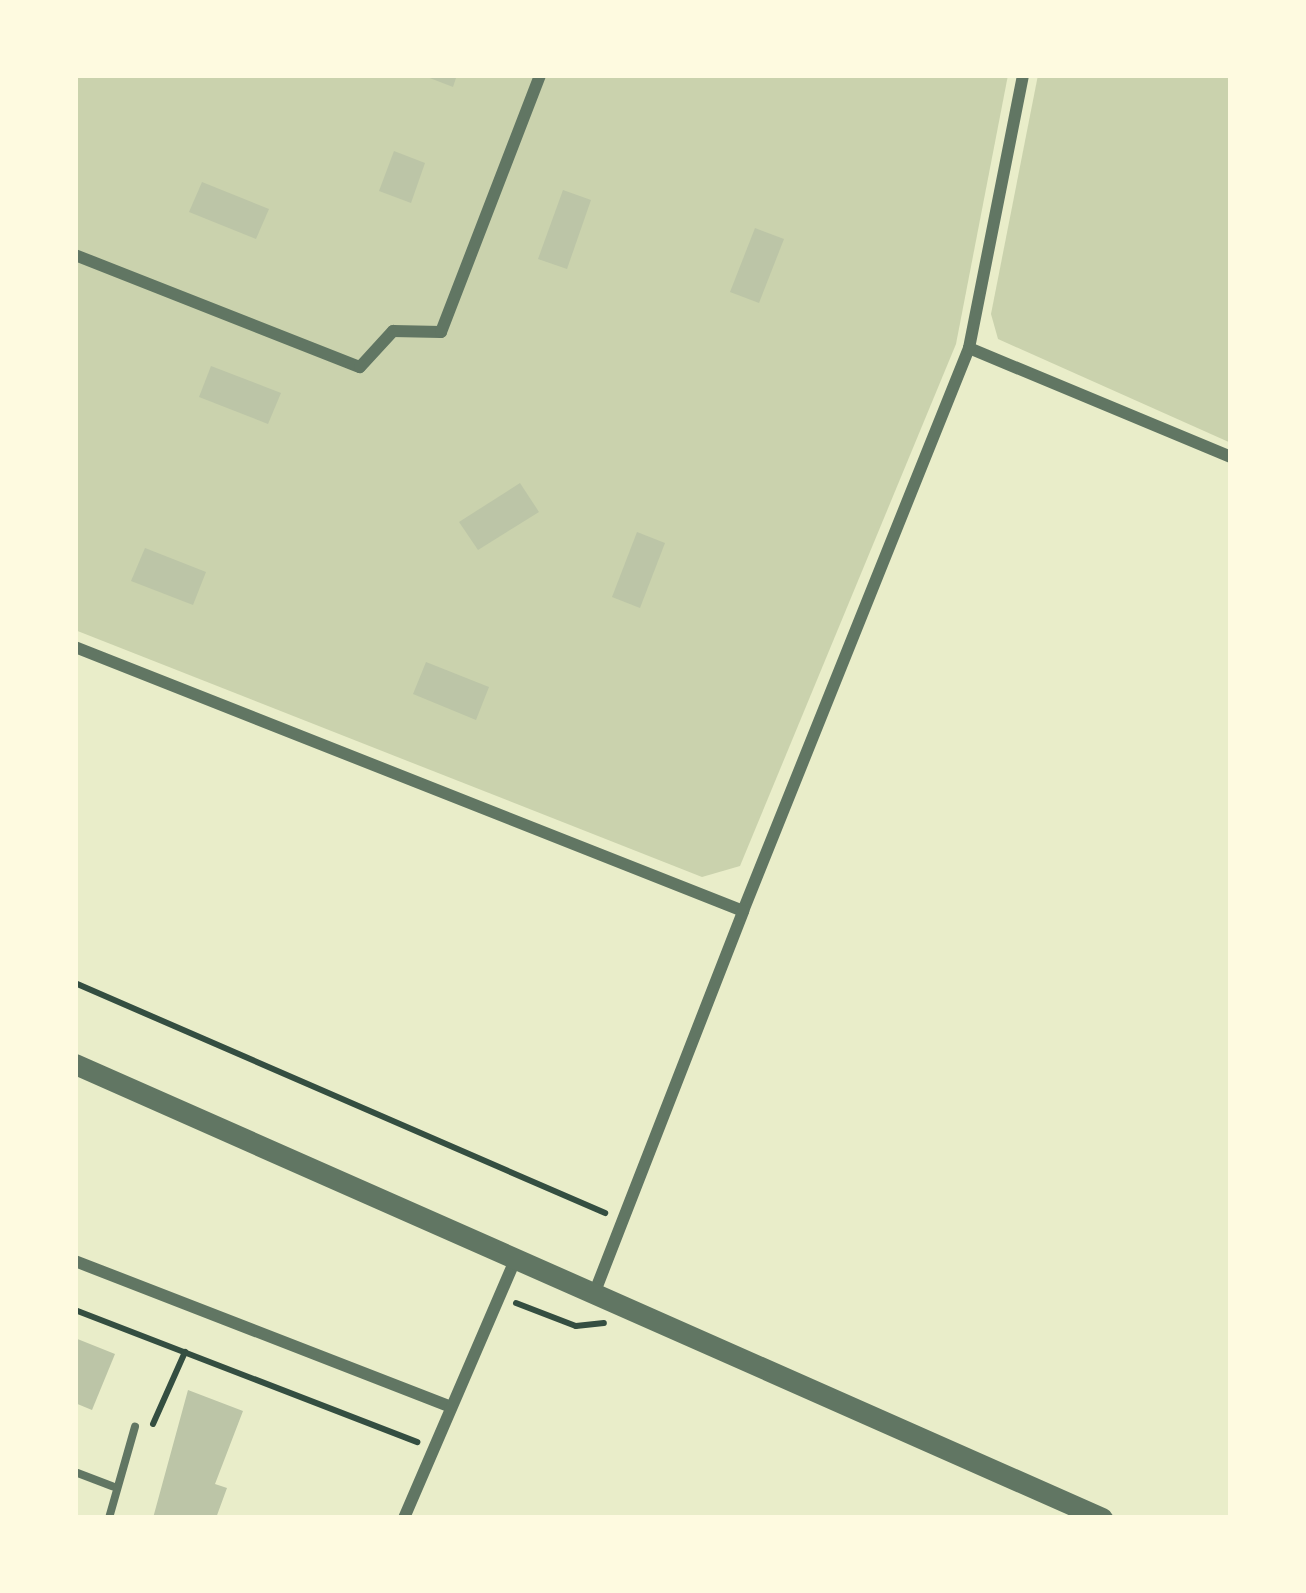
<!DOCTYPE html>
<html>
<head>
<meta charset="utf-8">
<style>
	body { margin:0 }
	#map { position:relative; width:1306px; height:1593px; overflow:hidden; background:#e9edc9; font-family:"PT Sans",sans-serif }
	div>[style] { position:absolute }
	.green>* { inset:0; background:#cad2ad }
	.building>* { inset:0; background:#bcc5a7 }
	.path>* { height:6px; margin:-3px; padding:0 3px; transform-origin:3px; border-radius:3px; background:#344e41 }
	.service>* { height:8px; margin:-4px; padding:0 4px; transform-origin:4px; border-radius:4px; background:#617663 }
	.minor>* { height:12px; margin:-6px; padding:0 6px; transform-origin:6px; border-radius:6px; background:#617663 }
	.tertiary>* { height:21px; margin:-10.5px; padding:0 10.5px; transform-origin:10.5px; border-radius:10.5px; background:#617663 }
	span { translate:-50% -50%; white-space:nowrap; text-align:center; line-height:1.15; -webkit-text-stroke:12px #fefae0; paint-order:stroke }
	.frame { position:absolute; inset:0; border:78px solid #fefae0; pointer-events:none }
</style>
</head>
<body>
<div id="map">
	<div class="green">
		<i style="clip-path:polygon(75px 75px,1008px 75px,956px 344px,740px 866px,702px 877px,75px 630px)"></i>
		<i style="clip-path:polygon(1038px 75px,1231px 75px,1231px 443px,998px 339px,991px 314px)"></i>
	</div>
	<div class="building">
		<i style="clip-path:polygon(422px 75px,457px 75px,453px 87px)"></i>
		<i style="clip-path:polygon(394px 151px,425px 163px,411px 203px,379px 191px)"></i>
		<i style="clip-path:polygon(202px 182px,269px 209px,256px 239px,189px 212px)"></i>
		<i style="clip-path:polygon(563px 190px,591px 200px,567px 269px,538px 259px)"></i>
		<i style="clip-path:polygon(755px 228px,784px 239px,759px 303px,730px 292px)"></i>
		<i style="clip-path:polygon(211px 366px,281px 393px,268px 424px,199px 397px)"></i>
		<i style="clip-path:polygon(520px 483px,539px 512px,478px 550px,459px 522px)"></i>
		<i style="clip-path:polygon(637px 532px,665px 543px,640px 608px,612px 597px)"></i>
		<i style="clip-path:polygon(145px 548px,206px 572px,193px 605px,131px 581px)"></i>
		<i style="clip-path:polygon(426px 662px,489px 687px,476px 720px,413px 694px)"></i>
		<i style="clip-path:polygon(75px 1338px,115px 1354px,92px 1410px,75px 1403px)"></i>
		<i style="clip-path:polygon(188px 1390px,243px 1411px,215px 1484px,227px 1488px,216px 1518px,153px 1518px)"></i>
	</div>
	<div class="path">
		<i style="left:75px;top:983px;width:578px;rotate:23.46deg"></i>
		<i style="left:516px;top:1303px;width:64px;rotate:21deg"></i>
		<i style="left:576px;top:1326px;width:28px;rotate:-6deg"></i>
		<i style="left:75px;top:1310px;width:367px;rotate:21.1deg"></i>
		<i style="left:153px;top:1424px;width:79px;rotate:-66deg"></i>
	</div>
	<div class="service">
		<i style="left:75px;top:1472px;width:40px;rotate:21deg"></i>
		<i style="left:109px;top:1518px;width:95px;rotate:-74.1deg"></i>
	</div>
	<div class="minor">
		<i style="left:75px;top:255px;width:306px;rotate:21.5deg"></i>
		<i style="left:360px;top:367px;width:49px;rotate:-47.5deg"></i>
		<i style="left:393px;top:331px;width:48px;rotate:1.2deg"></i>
		<i style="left:441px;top:332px;width:275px;rotate:-68.9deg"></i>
		<i style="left:969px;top:348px;width:284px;rotate:22.6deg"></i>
		<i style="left:75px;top:647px;width:718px;rotate:21.56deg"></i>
		<i style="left:743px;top:911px;width:607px;rotate:-68.13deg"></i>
		<i style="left:969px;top:348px;width:278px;rotate:-78.8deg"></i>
		<i style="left:75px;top:1261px;width:399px;rotate:21.2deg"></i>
		<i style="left:594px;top:1294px;width:411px;rotate:-68.7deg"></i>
		<i style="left:404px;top:1518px;width:281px;rotate:-66.7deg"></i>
	</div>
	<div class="tertiary">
		<i style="left:75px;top:1064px;width:1123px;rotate:23.85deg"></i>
	</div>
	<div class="frame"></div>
</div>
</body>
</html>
